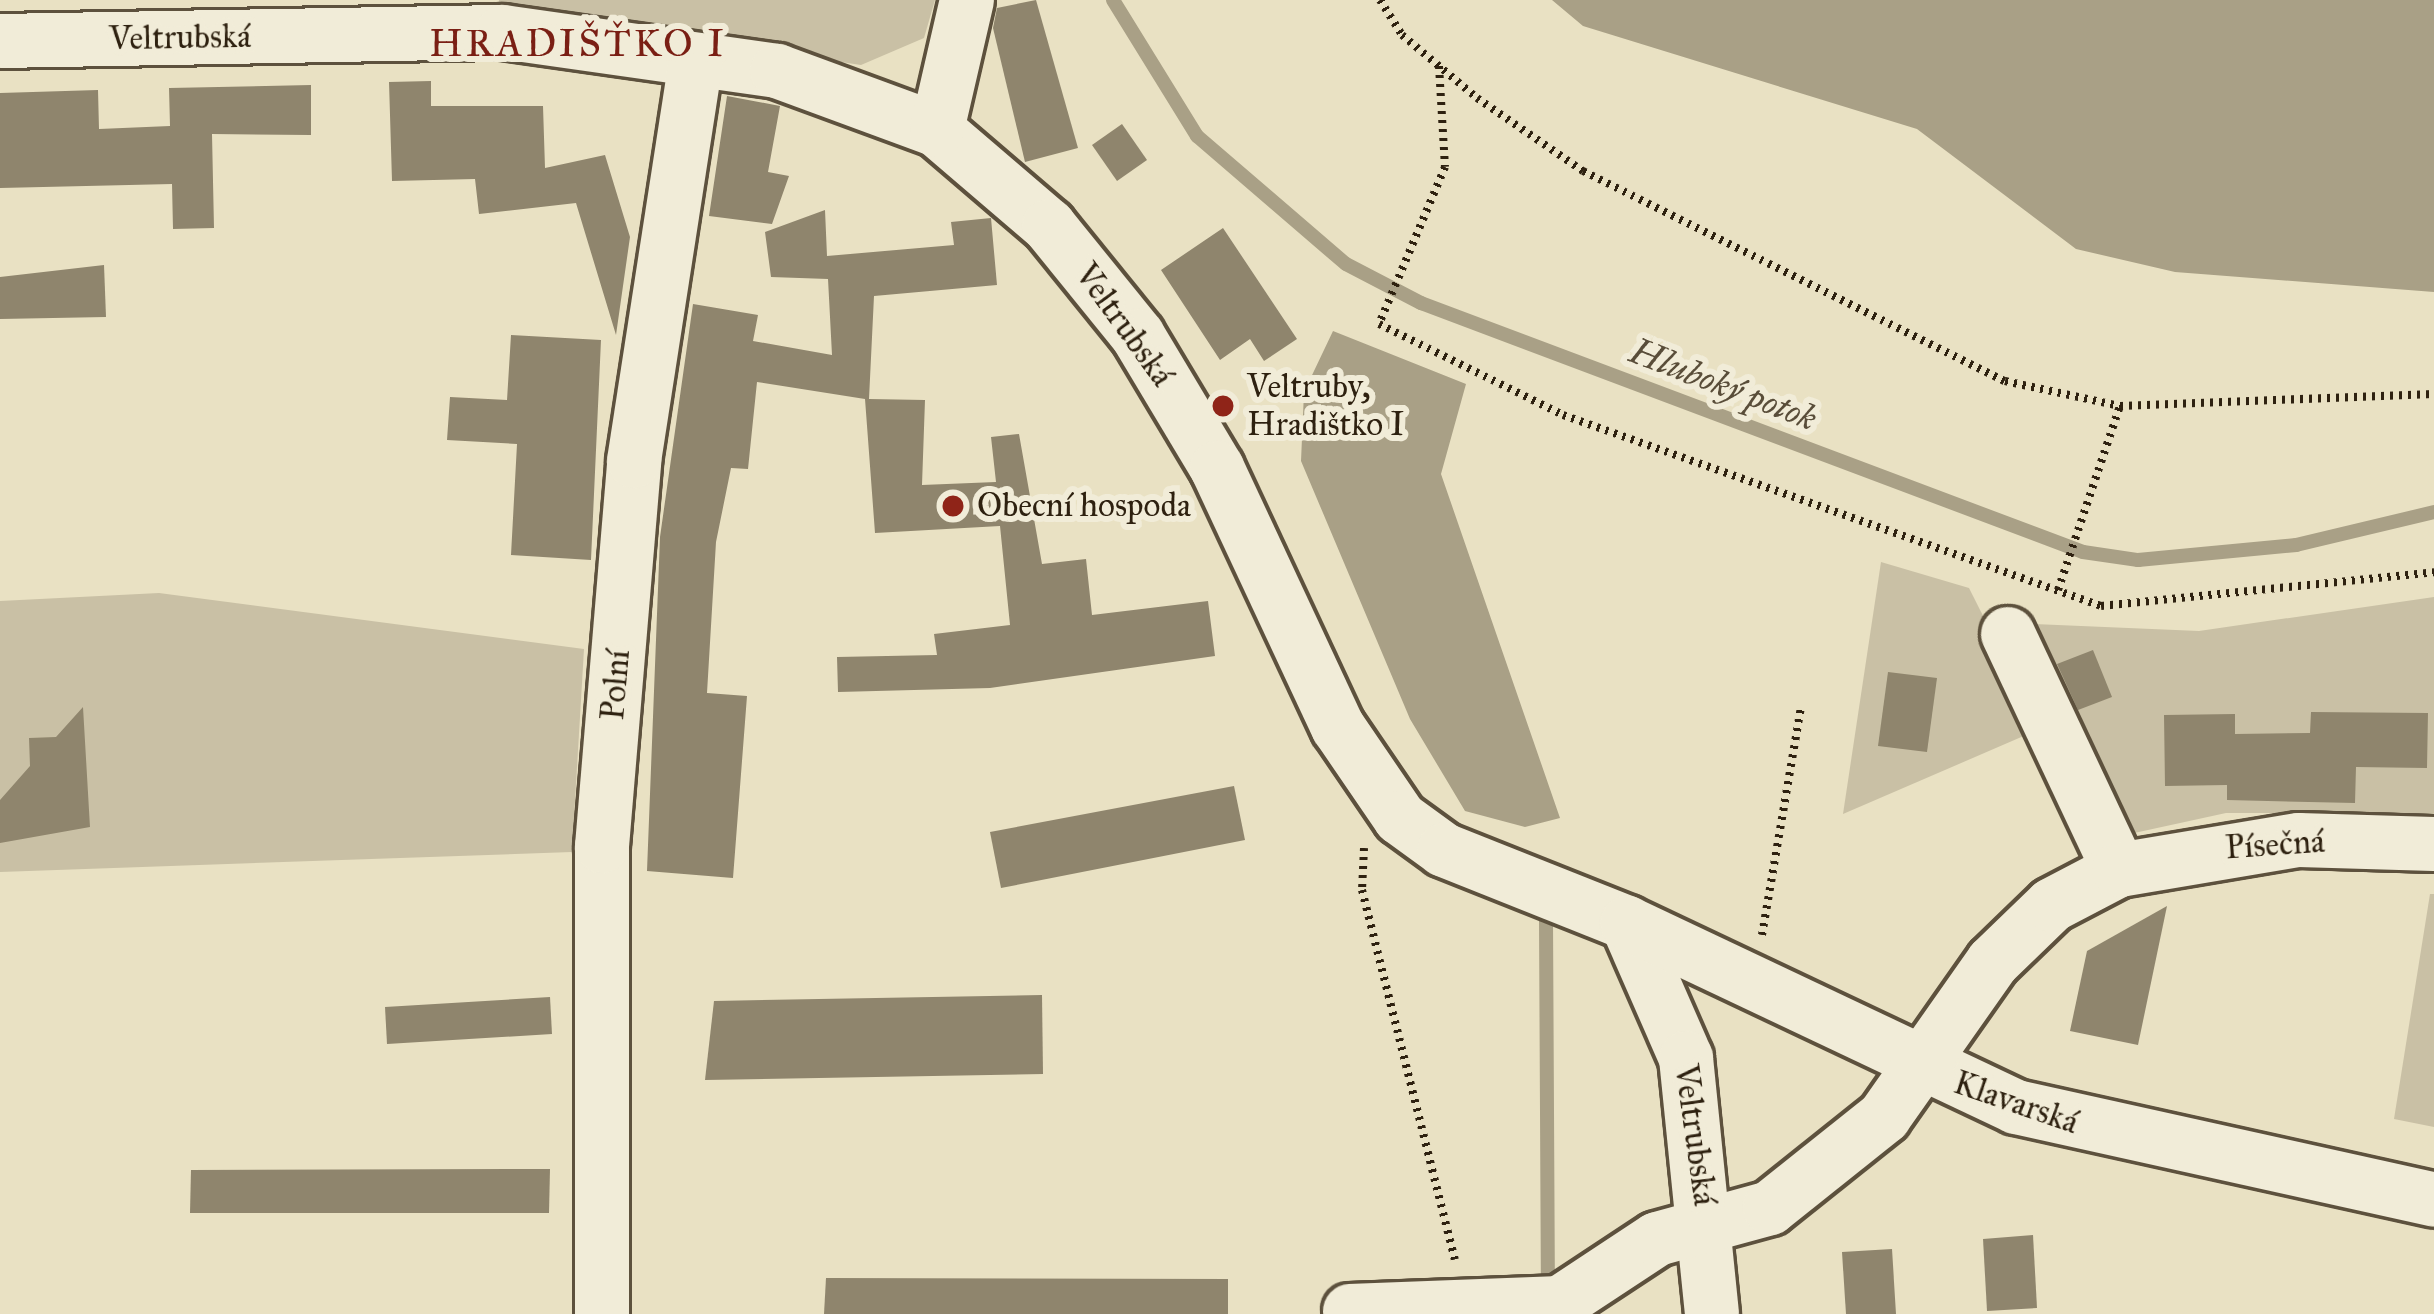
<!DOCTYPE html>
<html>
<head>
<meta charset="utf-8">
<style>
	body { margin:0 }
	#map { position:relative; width:2434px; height:1314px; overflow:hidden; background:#e9e1c3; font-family:"IM FELL Great Primer",serif }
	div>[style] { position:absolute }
	.green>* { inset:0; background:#c9c0a5 }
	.water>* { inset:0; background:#a9a086 }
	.stream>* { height:14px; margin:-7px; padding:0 7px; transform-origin:7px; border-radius:7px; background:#a9a086 }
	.building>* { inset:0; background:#8f856d }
	.path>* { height:8px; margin-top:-4px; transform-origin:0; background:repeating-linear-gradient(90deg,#2e2110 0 3px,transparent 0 9px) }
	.roads { filter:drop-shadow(3px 0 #5d513d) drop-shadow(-3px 0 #5d513d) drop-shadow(0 3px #5d513d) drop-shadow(0 -3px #5d513d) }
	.minor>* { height:54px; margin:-27px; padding:0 27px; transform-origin:27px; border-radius:27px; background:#f1ecd8 }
	.dots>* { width:33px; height:33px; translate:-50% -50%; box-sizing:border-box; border:6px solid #f1ecd8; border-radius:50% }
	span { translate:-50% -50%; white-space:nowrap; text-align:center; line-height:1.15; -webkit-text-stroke:12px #f1ecd8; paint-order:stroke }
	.street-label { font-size:33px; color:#2e2110 }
	.poi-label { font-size:33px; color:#2e2110 }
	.left { translate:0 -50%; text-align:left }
	.water-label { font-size:36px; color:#594d39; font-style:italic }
	.quarter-label { font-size:39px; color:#7a1f14; letter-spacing:3px }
</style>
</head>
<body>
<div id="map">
	<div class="green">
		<i style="clip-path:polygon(499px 0,935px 0,924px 38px,861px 65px,498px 11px)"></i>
		<i style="clip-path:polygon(1881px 562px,1969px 588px,2040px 729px,1843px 814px)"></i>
		<i style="clip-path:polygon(159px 593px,584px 649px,572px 852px,0 872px,0 601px)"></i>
		<i style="clip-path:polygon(2434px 597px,2434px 813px,2226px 813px,2125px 835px,2034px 624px,2199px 631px)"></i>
		<i style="clip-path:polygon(2430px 894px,2434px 894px,2434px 1127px,2394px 1119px)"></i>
	</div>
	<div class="water">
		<i style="clip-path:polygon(1552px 0,2434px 0,2434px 292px,2175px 272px,2076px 249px,1917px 129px,1583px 26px)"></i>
		<i style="clip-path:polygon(1333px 331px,1466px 384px,1441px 474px,1560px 818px,1525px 827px,1465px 811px,1410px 719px,1301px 461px,1304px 392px)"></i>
	</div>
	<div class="stream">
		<i style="left:1113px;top:0;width:160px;rotate:58.3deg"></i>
		<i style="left:1197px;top:136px;width:196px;rotate:40.7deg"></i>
		<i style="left:1346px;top:264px;width:85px;rotate:27.5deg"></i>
		<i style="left:1421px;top:303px;width:707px;rotate:20.61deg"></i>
		<i style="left:2083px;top:552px;width:56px;rotate:8.3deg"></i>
		<i style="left:2138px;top:560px;width:159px;rotate:-5.4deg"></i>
		<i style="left:2296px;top:545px;width:142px;rotate:-13.4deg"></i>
		<i style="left:1546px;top:920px;width:361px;rotate:89.7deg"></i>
	</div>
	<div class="building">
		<i style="clip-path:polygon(1036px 0,1078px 148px,1025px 162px,993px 28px,997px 8px)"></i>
		<i style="clip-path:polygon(431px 81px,431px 106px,543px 106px,545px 168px,605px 155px,630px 237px,616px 335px,576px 203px,479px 214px,475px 179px,392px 181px,389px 82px)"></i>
		<i style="clip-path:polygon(311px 85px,311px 135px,212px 134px,214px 228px,173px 229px,172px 184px,0 188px,0 93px,98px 90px,99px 129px,170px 126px,169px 88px)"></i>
		<i style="clip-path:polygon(727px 96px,780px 106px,768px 172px,789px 176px,772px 224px,709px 216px)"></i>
		<i style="clip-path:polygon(1122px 124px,1147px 160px,1117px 181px,1092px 145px)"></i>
		<i style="clip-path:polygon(825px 210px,827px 256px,954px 245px,951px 222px,991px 218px,997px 285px,874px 296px,869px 399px,925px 400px,922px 485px,996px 482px,991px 437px,1019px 434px,1042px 564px,1086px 559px,1092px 615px,1208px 601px,1215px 656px,990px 688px,838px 692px,837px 657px,937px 655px,934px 634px,1010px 625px,1000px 526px,875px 533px,865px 399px,757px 382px,748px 469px,731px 468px,716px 542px,707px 693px,747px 696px,733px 878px,647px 871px,660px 537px,693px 304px,758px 315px,753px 341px,832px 355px,828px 279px,771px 277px,765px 232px)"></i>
		<i style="clip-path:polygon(1223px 228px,1297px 339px,1264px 361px,1250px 339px,1220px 360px,1161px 270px)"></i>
		<i style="clip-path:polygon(104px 265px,106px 317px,0 319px,0 277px)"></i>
		<i style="clip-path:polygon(511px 335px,601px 340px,591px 560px,511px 555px,517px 444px,447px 440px,450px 397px,507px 400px)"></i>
		<i style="clip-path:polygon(2093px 650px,2112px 697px,2078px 710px,2057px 664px)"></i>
		<i style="clip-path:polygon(1888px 672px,1937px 678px,1927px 752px,1878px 746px)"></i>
		<i style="clip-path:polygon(83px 707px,90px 827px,0 843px,0 800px,30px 766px,29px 738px,56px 737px)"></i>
		<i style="clip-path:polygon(2311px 712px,2428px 713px,2427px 768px,2356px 767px,2355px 803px,2227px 800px,2227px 785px,2165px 786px,2164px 715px,2235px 714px,2235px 734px,2310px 733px)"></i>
		<i style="clip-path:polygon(1234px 786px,1245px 840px,1001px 888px,990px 832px)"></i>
		<i style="clip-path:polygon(2167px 906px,2138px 1045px,2070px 1031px,2087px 951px)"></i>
		<i style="clip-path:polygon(1042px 995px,1043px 1074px,705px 1080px,714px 1001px)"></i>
		<i style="clip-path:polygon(550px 997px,552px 1034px,387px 1044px,385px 1007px)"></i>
		<i style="clip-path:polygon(550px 1169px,549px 1213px,190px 1213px,191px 1170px)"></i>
		<i style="clip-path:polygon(2033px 1235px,2037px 1308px,1987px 1311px,1983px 1239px)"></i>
		<i style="clip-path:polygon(1892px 1249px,1896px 1314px,1846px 1314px,1842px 1252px)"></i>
		<i style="clip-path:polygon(826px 1278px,1228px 1279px,1228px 1314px,824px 1314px)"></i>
	</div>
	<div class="path">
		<i style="left:1380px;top:0;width:41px;rotate:57.8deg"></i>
		<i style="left:1402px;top:35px;width:98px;rotate:40deg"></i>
		<i style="left:1477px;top:98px;width:129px;rotate:34.6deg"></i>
		<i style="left:1583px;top:171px;width:471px;rotate:26.5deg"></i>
		<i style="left:2005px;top:381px;width:118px;rotate:12.3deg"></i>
		<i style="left:2120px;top:406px;width:314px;rotate:-2.2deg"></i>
		<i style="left:1439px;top:66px;width:101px;rotate:86.6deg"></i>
		<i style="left:1445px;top:167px;width:170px;rotate:112.8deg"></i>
		<i style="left:1379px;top:324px;width:205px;rotate:26.3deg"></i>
		<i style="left:1563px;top:415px;width:571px;rotate:19.55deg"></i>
		<i style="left:2101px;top:606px;width:335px;rotate:-5.8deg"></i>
		<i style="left:2058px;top:590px;width:194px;rotate:-71.4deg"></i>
		<i style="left:1364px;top:848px;width:42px;rotate:92.7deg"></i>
		<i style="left:1362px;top:890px;width:381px;rotate:75.9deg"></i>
		<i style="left:1762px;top:935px;width:232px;rotate:-80.3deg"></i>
	</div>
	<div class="roads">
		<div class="minor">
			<i style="left:0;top:41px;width:503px;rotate:-1.03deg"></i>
			<i style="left:503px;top:32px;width:277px;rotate:8.1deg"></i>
			<i style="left:777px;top:71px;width:171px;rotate:20.2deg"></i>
			<i style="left:937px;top:130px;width:148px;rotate:40.6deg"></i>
			<i style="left:1049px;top:226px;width:141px;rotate:51deg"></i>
			<i style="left:1138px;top:336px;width:154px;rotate:59.1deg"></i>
			<i style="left:1217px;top:468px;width:286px;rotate:65deg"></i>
			<i style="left:1338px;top:727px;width:110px;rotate:55.7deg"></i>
			<i style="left:1400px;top:818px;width:54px;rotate:36deg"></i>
			<i style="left:1444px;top:850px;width:197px;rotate:21.7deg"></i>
			<i style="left:1627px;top:923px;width:147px;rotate:66.4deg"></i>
			<i style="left:1686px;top:1058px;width:257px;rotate:84.2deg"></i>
			<i style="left:937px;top:130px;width:133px;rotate:-77deg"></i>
			<i style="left:2008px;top:634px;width:261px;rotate:64.8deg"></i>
			<i style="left:1627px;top:923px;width:430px;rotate:25.3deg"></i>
			<i style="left:2016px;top:1107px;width:428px;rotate:12.5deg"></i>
			<i style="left:1350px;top:1311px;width:210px;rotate:-2.2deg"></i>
			<i style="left:1560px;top:1303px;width:116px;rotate:-33.4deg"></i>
			<i style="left:1657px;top:1239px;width:117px;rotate:-15.3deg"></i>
			<i style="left:1770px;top:1208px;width:146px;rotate:-38.6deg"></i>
			<i style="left:1884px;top:1117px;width:189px;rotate:-54.9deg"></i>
			<i style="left:1993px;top:962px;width:82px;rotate:-44deg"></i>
			<i style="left:2052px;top:905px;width:76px;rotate:-27.6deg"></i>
			<i style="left:2119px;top:870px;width:182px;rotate:-9.5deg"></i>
			<i style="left:2299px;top:840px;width:135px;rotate:1.7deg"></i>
			<i style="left:602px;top:1314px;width:468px;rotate:-90deg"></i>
			<i style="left:602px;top:846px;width:386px;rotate:-85.2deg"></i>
			<i style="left:634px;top:461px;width:405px;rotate:-81.2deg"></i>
		</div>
	</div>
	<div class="dots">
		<i style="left:1223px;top:406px;background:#8f2418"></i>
		<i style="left:953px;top:506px;background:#8f2418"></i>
	</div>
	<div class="street-label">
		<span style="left:180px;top:38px;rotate:-1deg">Veltrubská</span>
		<span style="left:1124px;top:325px;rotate:54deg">Veltrubská</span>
		<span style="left:616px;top:685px;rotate:-85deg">Polní</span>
		<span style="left:2275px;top:845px;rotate:-4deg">Písečná</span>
		<span style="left:2016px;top:1103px;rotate:19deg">Klavarská</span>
		<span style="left:1695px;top:1135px;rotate:82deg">Veltrubská</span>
	</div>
	<div class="poi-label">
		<span class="left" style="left:1247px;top:406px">Veltruby,<br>Hradištko I</span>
		<span class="left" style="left:977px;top:506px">Obecní hospoda</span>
	</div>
	<div class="water-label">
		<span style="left:1723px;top:385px;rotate:21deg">Hluboký potok</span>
	</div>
	<div class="quarter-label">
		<span style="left:578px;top:43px">HRADIŠŤKO I</span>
	</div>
</div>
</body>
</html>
